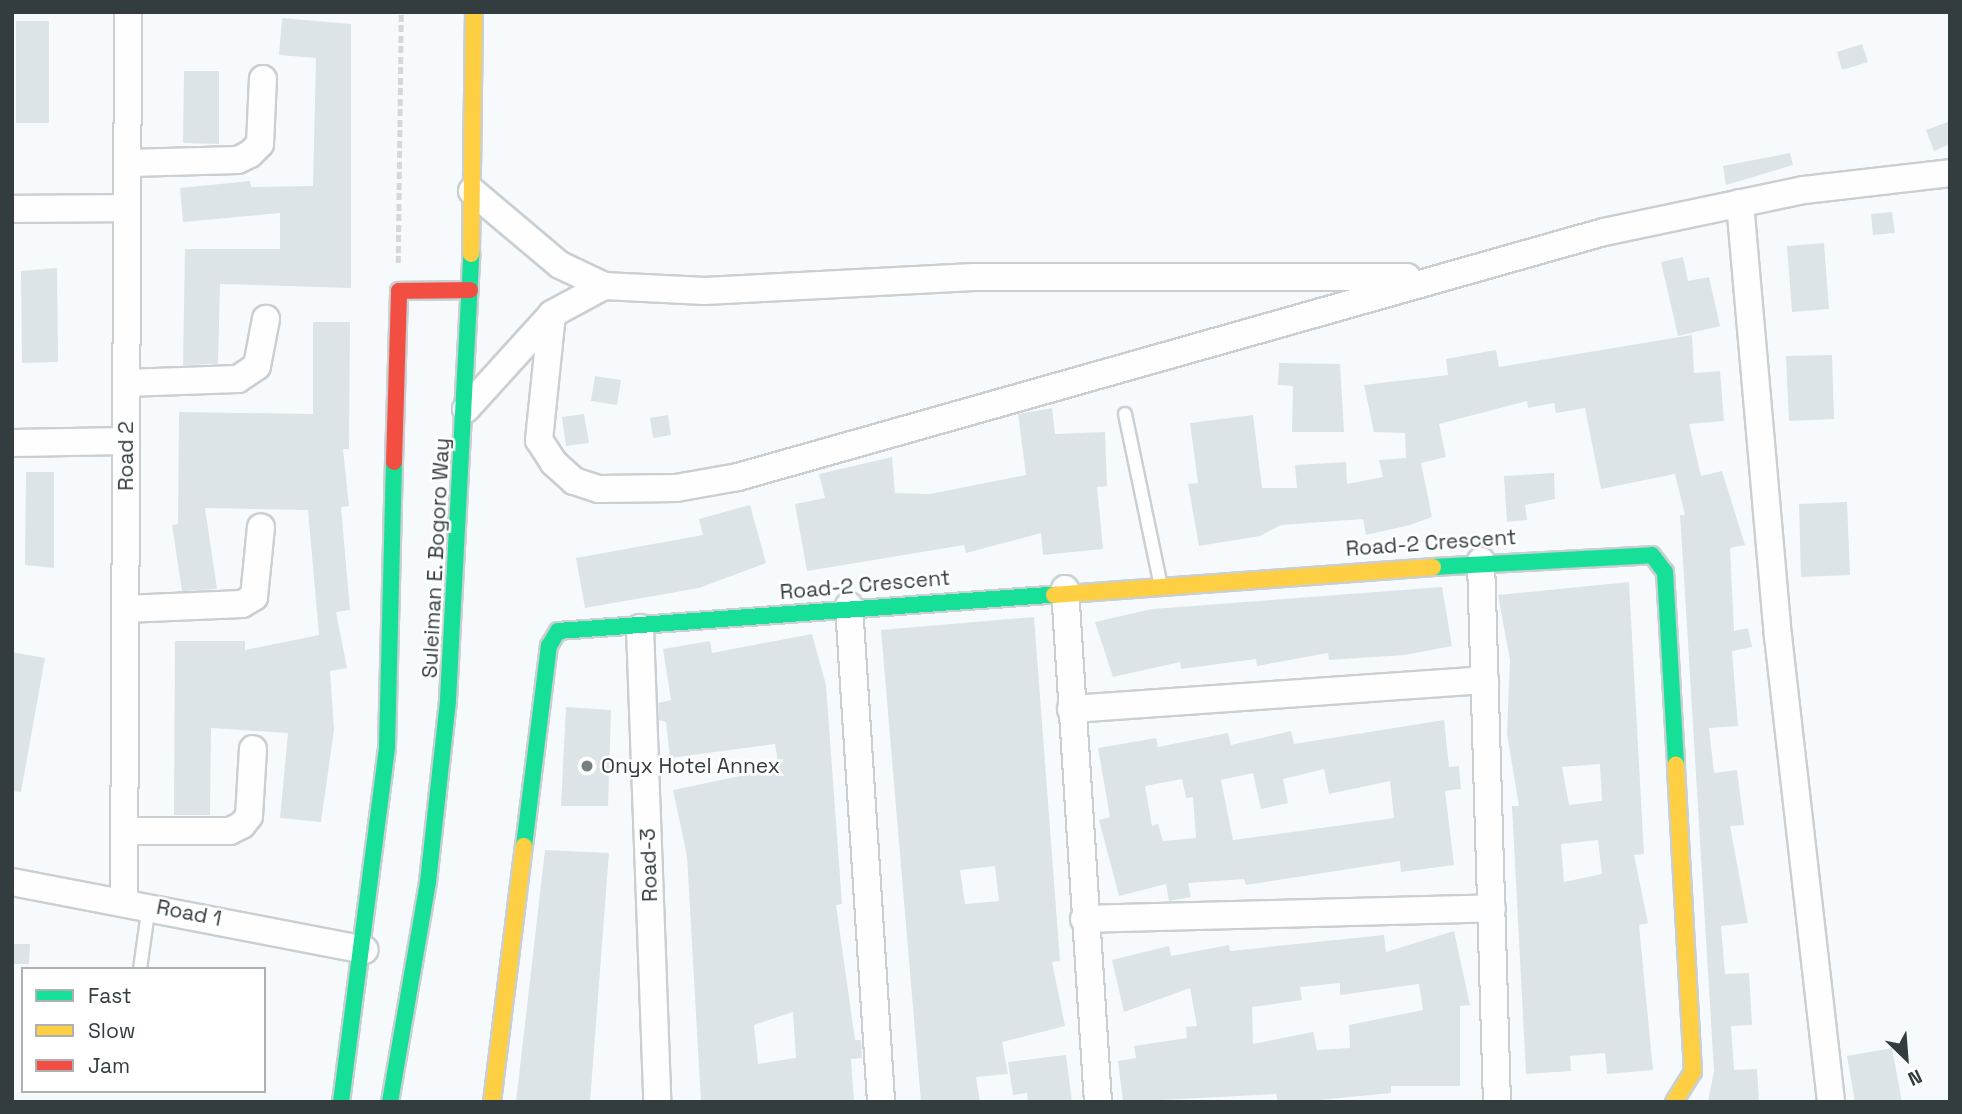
<!DOCTYPE html>
<html>
<head>
<meta charset="utf-8">
<style>
	body { margin:0 }
	#map { position:relative; width:1962px; height:1114px; overflow:hidden; background:#f7fafc; font-family:"Space Grotesk",sans-serif }
	div>[style] { position:absolute }
	.building>* { inset:0; background:#dce4e8 }
	.path>* { height:4.5px; margin-top:-2.25px; transform-origin:0; background:repeating-linear-gradient(90deg,#d5d8d9 0 7px,transparent 0 10.5px) }
	.roads { filter:drop-shadow(2px 0 #c9cfd2) drop-shadow(-2px 0 #c9cfd2) drop-shadow(0 2px #c9cfd2) drop-shadow(0 -2px #c9cfd2) }
	.lane>* { height:12px; margin:-6px; padding:0 6px; transform-origin:6px; border-radius:6px; background:#fefeff }
	.street>* { height:26px; margin:-13px; padding:0 13px; transform-origin:13px; border-radius:13px; background:#fefeff }
	.fast>* { height:16px; margin:-8px; padding:0 8px; transform-origin:8px; border-radius:8px; background:#16e098 }
	.slow>* { height:16px; margin:-8px; padding:0 8px; transform-origin:8px; border-radius:8px; background:#ffcf43 }
	.jam>* { height:16px; margin:-8px; padding:0 8px; transform-origin:8px; border-radius:8px; background:#f24e42 }
	.dots>* { width:19px; height:19px; translate:-50% -50%; box-sizing:border-box; border:4px solid #fff; border-radius:50% }
	span { translate:-50% -50%; white-space:nowrap; text-align:center; line-height:1.15; -webkit-text-stroke:5px #fff; paint-order:stroke }
	.street-label { font-size:21px; color:#333d40 }
	.poi-label { font-size:21px; color:#333d40 }
	.left { translate:0 -50%; text-align:left }
	.frame { position:absolute; inset:0; border:14px solid #333d40; pointer-events:none }
	.legend { position:absolute; left:21px; top:967px; width:245px; height:126px; box-sizing:border-box; background:#fff; border:2px solid #adb1b3; margin:0; padding:9px 12px; list-style:none; font-size:21px; color:#333d40 }
	.legend li { display:flex; align-items:center; gap:14px; height:35px }
	.legend b { width:35px; border:2px solid #adb1b3 }
	.north { position:absolute; left:1871px; top:1023px; width:70px; height:70px; -webkit-text-stroke:5px #fff; paint-order:stroke; rotate:155deg; font-size:19px; font-weight:700; line-height:28px; text-align:center; color:#333d40 }
	.north::after { content:''; display:block; margin:auto; width:24px; height:32px; background:#333d40; clip-path:polygon(50% 0,100% 100%,50% 72%,0 100%) }
</style>
</head>
<body>
<div id="map">
	<div class="building">
		<i style="clip-path:polygon(282px 18px,351px 24px,351px 288px,220px 284px,218px 364px,183px 365px,185px 249px,280px 249px,280px 213px,183px 222px,180px 188px,250px 181px,251px 187px,313px 186px,316px 58px,279px 55px)"></i>
		<i style="clip-path:polygon(16px 21px,49px 21px,49px 123px,16px 123px)"></i>
		<i style="clip-path:polygon(1862px 44px,1868px 62px,1842px 70px,1837px 52px)"></i>
		<i style="clip-path:polygon(184px 71px,219px 71px,219px 144px,183px 143px)"></i>
		<i style="clip-path:polygon(1950px 121px,1950px 144px,1934px 151px,1926px 130px)"></i>
		<i style="clip-path:polygon(1790px 153px,1793px 165px,1726px 185px,1723px 166px)"></i>
		<i style="clip-path:polygon(1892px 212px,1895px 233px,1873px 235px,1871px 214px)"></i>
		<i style="clip-path:polygon(1824px 243px,1829px 309px,1792px 312px,1787px 246px)"></i>
		<i style="clip-path:polygon(1683px 257px,1688px 281px,1709px 277px,1720px 326px,1678px 336px,1661px 262px)"></i>
		<i style="clip-path:polygon(57px 268px,58px 362px,22px 363px,21px 271px)"></i>
		<i style="clip-path:polygon(313px 322px,350px 322px,349px 449px,343px 449px,349px 506px,341px 507px,350px 610px,336px 612px,347px 668px,330px 671px,334px 730px,321px 822px,280px 818px,288px 733px,211px 728px,210px 815px,174px 815px,175px 641px,245px 641px,245px 650px,319px 635px,308px 510px,205px 508px,217px 589px,182px 591px,172px 525px,178px 524px,179px 412px,313px 414px)"></i>
		<i style="clip-path:polygon(1692px 335px,1694px 373px,1720px 371px,1724px 421px,1689px 424px,1701px 476px,1722px 471px,1745px 545px,1730px 548px,1734px 631px,1748px 628px,1752px 647px,1732px 651px,1738px 726px,1709px 728px,1714px 773px,1737px 770px,1744px 825px,1730px 826px,1748px 923px,1721px 926px,1725px 974px,1749px 973px,1752px 1025px,1731px 1026px,1734px 1070px,1757px 1069px,1759px 1102px,1708px 1102px,1714px 1071px,1683px 561px,1680px 515px,1685px 515px,1675px 474px,1601px 489px,1585px 408px,1556px 413px,1554px 403px,1528px 408px,1527px 401px,1439px 424px,1446px 457px,1421px 463px,1432px 517px,1410px 525px,1366px 535px,1363px 519px,1281px 525px,1260px 536px,1199px 546px,1188px 484px,1198px 483px,1190px 423px,1253px 415px,1262px 488px,1297px 488px,1295px 465px,1346px 462px,1347px 484px,1383px 477px,1379px 460px,1406px 458px,1405px 433px,1374px 432px,1364px 385px,1448px 375px,1446px 359px,1496px 350px,1499px 367px)"></i>
		<i style="clip-path:polygon(1832px 355px,1834px 419px,1789px 421px,1786px 356px)"></i>
		<i style="clip-path:polygon(1279px 363px,1340px 364px,1344px 432px,1292px 432px,1293px 386px,1278px 385px)"></i>
		<i style="clip-path:polygon(595px 376px,621px 380px,617px 405px,591px 401px)"></i>
		<i style="clip-path:polygon(1052px 408px,1055px 434px,1105px 432px,1107px 486px,1097px 487px,1103px 549px,1043px 555px,1041px 533px,966px 553px,964px 545px,807px 571px,795px 504px,825px 498px,819px 474px,892px 457px,895px 493px,930px 494px,1026px 475px,1018px 414px)"></i>
		<i style="clip-path:polygon(584px 414px,589px 443px,566px 446px,562px 417px)"></i>
		<i style="clip-path:polygon(668px 415px,671px 435px,653px 438px,650px 418px)"></i>
		<i style="clip-path:polygon(26px 472px,54px 472px,54px 568px,25px 565px)"></i>
		<i style="clip-path:polygon(1554px 473px,1555px 499px,1525px 505px,1527px 520px,1507px 522px,1504px 476px)"></i>
		<i style="clip-path:polygon(1847px 502px,1850px 575px,1801px 577px,1799px 504px)"></i>
		<i style="clip-path:polygon(750px 505px,766px 563px,699px 588px,585px 608px,576px 558px,703px 535px,699px 519px)"></i>
		<i style="clip-path:polygon(evenodd,1629px 582px,1644px 854px,1634px 855px,1648px 923px,1639px 925px,1653px 1070px,1607px 1074px,1605px 1053px,1570px 1056px,1571px 1071px,1526px 1074px,1512px 806px,1519px 806px,1507px 734px,1510px 660px,1498px 595px,1629px 582px,1600px 764px,1602px 801px,1569px 805px,1562px 767px,1600px 764px,1629px 582px,1598px 840px,1602px 874px,1564px 882px,1561px 844px,1598px 840px)"></i>
		<i style="clip-path:polygon(1442px 587px,1452px 646px,1405px 655px,1329px 660px,1328px 653px,1257px 666px,1256px 659px,1181px 669px,1180px 662px,1113px 677px,1095px 622px,1152px 609px)"></i>
		<i style="clip-path:polygon(evenodd,1034px 617px,1060px 961px,1052px 962px,1065px 1026px,1002px 1042px,1008px 1074px,976px 1077px,980px 1102px,921px 1102px,881px 630px,1034px 617px,995px 866px,999px 901px,965px 904px,960px 870px,995px 866px)"></i>
		<i style="clip-path:polygon(evenodd,812px 634px,826px 685px,842px 904px,836px 905px,855px 1040px,861px 1040px,862px 1058px,851px 1059px,854px 1102px,701px 1102px,687px 856px,673px 790px,779px 768px,775px 744px,670px 758px,666px 722px,659px 720px,658px 703px,671px 700px,663px 649px,710px 641px,712px 653px,812px 634px,793px 1012px,796px 1058px,758px 1064px,754px 1025px,793px 1012px)"></i>
		<i style="clip-path:polygon(12px 652px,45px 658px,21px 792px,12px 791px)"></i>
		<i style="clip-path:polygon(566px 707px,611px 710px,608px 806px,561px 806px)"></i>
		<i style="clip-path:polygon(evenodd,1444px 720px,1449px 767px,1459px 766px,1461px 789px,1445px 791px,1454px 865px,1401px 872px,1400px 861px,1246px 885px,1244px 879px,1188px 883px,1191px 897px,1169px 901px,1166px 884px,1119px 896px,1099px 820px,1110px 817px,1098px 748px,1156px 738px,1158px 747px,1228px 733px,1231px 745px,1291px 731px,1294px 744px,1444px 720px,1324px 769px,1329px 794px,1390px 781px,1394px 818px,1233px 840px,1221px 780px,1253px 773px,1261px 809px,1288px 803px,1283px 779px,1324px 769px,1444px 720px,1182px 779px,1186px 798px,1193px 797px,1196px 838px,1163px 841px,1158px 824px,1152px 826px,1145px 786px,1182px 779px)"></i>
		<i style="clip-path:polygon(545px 850px,609px 853px,590px 1102px,516px 1102px)"></i>
		<i style="clip-path:polygon(evenodd,1454px 931px,1470px 1005px,1460px 1006px,1460px 1086px,1391px 1086px,1391px 1093px,1299px 1102px,1278px 1102px,1276px 1094px,1123px 1102px,1118px 1061px,1136px 1058px,1134px 1046px,1187px 1038px,1186px 1027px,1197px 1026px,1190px 988px,1124px 1012px,1112px 960px,1169px 946px,1171px 956px,1229px 945px,1230px 951px,1384px 935px,1386px 952px,1454px 931px,1340px 983px,1340px 995px,1419px 984px,1423px 1010px,1349px 1025px,1350px 1048px,1317px 1050px,1313px 1032px,1253px 1044px,1252px 1007px,1302px 1000px,1300px 987px,1340px 983px)"></i>
		<i style="clip-path:polygon(12px 944px,30px 944px,29px 964px,12px 964px)"></i>
		<i style="clip-path:polygon(1892px 1048px,1902px 1102px,1855px 1102px,1847px 1056px)"></i>
		<i style="clip-path:polygon(1066px 1055px,1072px 1102px,1028px 1102px,1027px 1093px,1013px 1095px,1008px 1062px)"></i>
	</div>
	<div class="path">
		<i style="left:398px;top:263px;width:251px;rotate:-89.3deg"></i>
	</div>
	<div class="roads">
		<div class="lane">
			<i style="left:1125px;top:414px;width:172px;rotate:78.2deg"></i>
			<i style="left:140px;top:969px;width:65px;rotate:-82deg"></i>
		</div>
		<div class="street">
			<i style="left:128px;top:163px;width:110px;rotate:-1.6deg"></i>
			<i style="left:238px;top:160px;width:13px;rotate:-27deg"></i>
			<i style="left:250px;top:154px;width:14px;rotate:-45deg"></i>
			<i style="left:260px;top:144px;width:65px;rotate:-87.4deg"></i>
			<i style="left:472px;top:191px;width:115px;rotate:40.1deg"></i>
			<i style="left:560px;top:265px;width:49px;rotate:25.5deg"></i>
			<i style="left:1740px;top:203px;width:435px;rotate:85deg"></i>
			<i style="left:1778px;top:636px;width:469px;rotate:83.5deg"></i>
			<i style="left:12px;top:209px;width:115px;rotate:-0.5deg"></i>
			<i style="left:552px;top:314px;width:127px;rotate:95.9deg"></i>
			<i style="left:539px;top:440px;width:27px;rotate:57deg"></i>
			<i style="left:554px;top:463px;width:27px;rotate:42deg"></i>
			<i style="left:574px;top:481px;width:26px;rotate:18deg"></i>
			<i style="left:599px;top:489px;width:77px;rotate:-0.7deg"></i>
			<i style="left:676px;top:488px;width:63px;rotate:-10.1deg"></i>
			<i style="left:738px;top:477px;width:900px;rotate:-15.8deg"></i>
			<i style="left:1604px;top:232px;width:204px;rotate:-11.9deg"></i>
			<i style="left:1804px;top:190px;width:147px;rotate:-6.6deg"></i>
			<i style="left:126px;top:383px;width:112px;rotate:-2deg"></i>
			<i style="left:238px;top:379px;width:23px;rotate:-34deg"></i>
			<i style="left:257px;top:366px;width:48px;rotate:-79.2deg"></i>
			<i style="left:466px;top:409px;width:128px;rotate:-47.8deg"></i>
			<i style="left:552px;top:314px;width:59px;rotate:-28.3deg"></i>
			<i style="left:604px;top:286px;width:101px;rotate:2.8deg"></i>
			<i style="left:705px;top:291px;width:269px;rotate:-3deg"></i>
			<i style="left:974px;top:277px;width:433px"></i>
			<i style="left:12px;top:443px;width:114px;rotate:-1deg"></i>
			<i style="left:1481px;top:561px;width:541px;rotate:88.31deg"></i>
			<i style="left:1065px;top:589px;width:514px;rotate:86.32deg"></i>
			<i style="left:849px;top:606px;width:497px;rotate:86.3deg"></i>
			<i style="left:125px;top:609px;width:117px;rotate:-2.4deg"></i>
			<i style="left:242px;top:604px;width:14px;rotate:-30deg"></i>
			<i style="left:254px;top:597px;width:70px;rotate:-84.3deg"></i>
			<i style="left:640px;top:628px;width:474px;rotate:87.9deg"></i>
			<i style="left:1071px;top:709px;width:415px;rotate:-4deg"></i>
			<i style="left:124px;top:831px;width:106px"></i>
			<i style="left:230px;top:831px;width:13px;rotate:-27deg"></i>
			<i style="left:242px;top:825px;width:11px;rotate:-52deg"></i>
			<i style="left:249px;top:816px;width:67px;rotate:-86.6deg"></i>
			<i style="left:12px;top:882px;width:359px;rotate:10.9deg"></i>
			<i style="left:124px;top:900px;width:888px;rotate:-89.74deg"></i>
			<i style="left:1084px;top:919px;width:408px;rotate:-1.5deg"></i>
		</div>
		<div class="fast">
			<i style="left:1433px;top:567px;width:219px;rotate:-3.1deg"></i>
			<i style="left:1652px;top:555px;width:21px;rotate:53deg"></i>
			<i style="left:1665px;top:572px;width:192px;rotate:86.7deg"></i>
			<i style="left:524px;top:846px;width:202px;rotate:-82.9deg"></i>
			<i style="left:549px;top:646px;width:17px;rotate:-59deg"></i>
			<i style="left:558px;top:631px;width:497px;rotate:-4.2deg"></i>
			<i style="left:341px;top:1102px;width:358px;rotate:-82.6deg"></i>
			<i style="left:387px;top:747px;width:285px;rotate:-88.6deg"></i>
			<i style="left:390px;top:1102px;width:223px;rotate:-80.2deg"></i>
			<i style="left:428px;top:882px;width:183px;rotate:-83.7deg"></i>
			<i style="left:448px;top:700px;width:447px;rotate:-87deg"></i>
		</div>
		<div class="slow">
			<i style="left:471px;top:254px;width:242px;rotate:-89.3deg"></i>
			<i style="left:1054px;top:595px;width:380px;rotate:-4.2deg"></i>
			<i style="left:492px;top:1102px;width:258px;rotate:-82.9deg"></i>
			<i style="left:1674px;top:1102px;width:36px;rotate:-58deg"></i>
			<i style="left:1693px;top:1072px;width:308px;rotate:-93.2deg"></i>
		</div>
		<div class="jam">
			<i style="left:394px;top:462px;width:171px;rotate:-88.3deg"></i>
			<i style="left:399px;top:291px;width:71px;rotate:-0.8deg"></i>
		</div>
	</div>
	<div class="dots">
		<i style="left:587px;top:766px;background:#787f82"></i>
	</div>
	<div class="street-label">
		<span style="left:126px;top:456px;rotate:-90deg">Road 2</span>
		<span style="left:1431px;top:543px;rotate:-4deg">Road-2 Crescent</span>
		<span style="left:436px;top:558px;rotate:-87deg">Suleiman E. Bogoro Way</span>
		<span style="left:865px;top:585px;rotate:-5deg">Road-2 Crescent</span>
		<span style="left:649px;top:865px;rotate:-92deg">Road-3</span>
		<span style="left:189px;top:913px;rotate:11deg">Road 1</span>
	</div>
	<div class="poi-label">
		<span class="left" style="left:601px;top:766px">Onyx Hotel Annex</span>
	</div>
	<div class="frame"></div>
	<ul class="legend">
	<li><b style="height:9px;background:#16e098"></b>Fast</li>
	<li><b style="height:9px;background:#ffcf43"></b>Slow</li>
	<li><b style="height:9px;background:#f24e42"></b>Jam</li>
	</ul>
	<div class="north">N</div>
</div>
</body>
</html>
